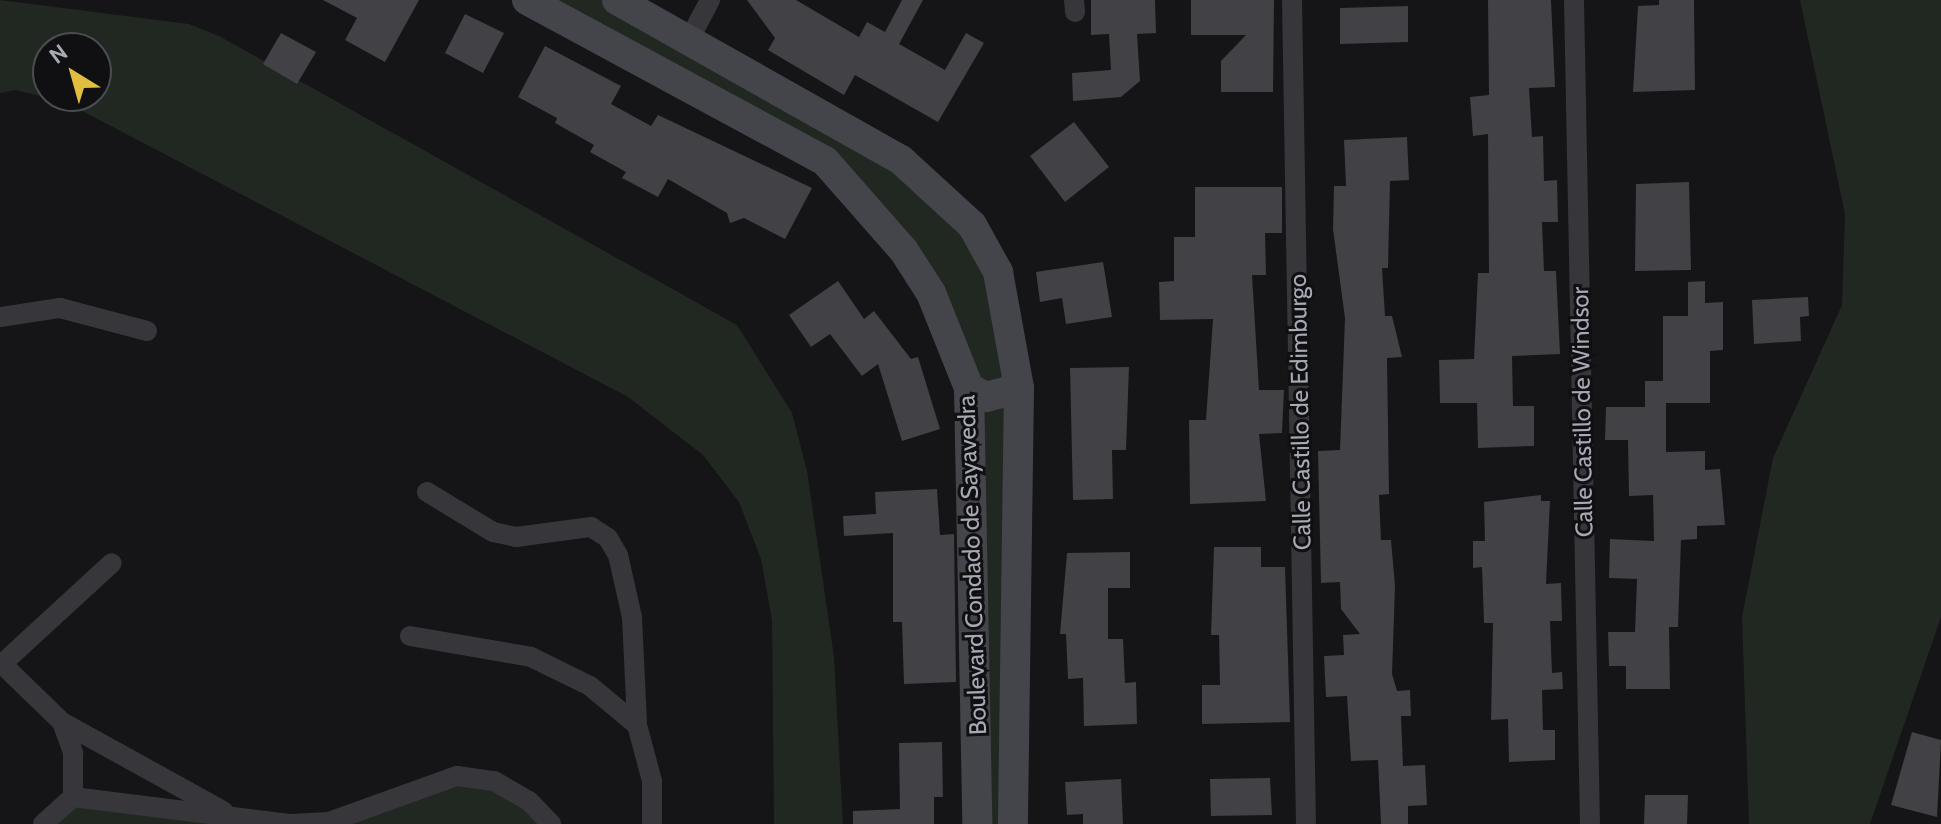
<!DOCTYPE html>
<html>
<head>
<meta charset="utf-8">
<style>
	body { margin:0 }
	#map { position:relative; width:1941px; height:824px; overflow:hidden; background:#151416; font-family:Cabin,sans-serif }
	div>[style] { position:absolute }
	.green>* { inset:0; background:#212822 }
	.building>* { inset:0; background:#414146 }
	.street>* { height:20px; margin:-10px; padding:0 10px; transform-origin:10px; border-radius:10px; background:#36363b }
	.secondary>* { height:30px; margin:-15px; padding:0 15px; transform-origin:15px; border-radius:15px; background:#44454a }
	span { translate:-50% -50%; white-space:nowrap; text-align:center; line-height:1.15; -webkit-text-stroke:6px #100f11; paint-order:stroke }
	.street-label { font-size:24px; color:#a7aab5 }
	.north { position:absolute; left:32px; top:32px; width:80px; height:80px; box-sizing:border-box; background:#100f11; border:2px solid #4c4d53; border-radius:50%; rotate:323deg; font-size:22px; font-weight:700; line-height:32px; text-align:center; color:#a7aab5 }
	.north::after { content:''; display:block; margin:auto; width:28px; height:36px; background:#e2be40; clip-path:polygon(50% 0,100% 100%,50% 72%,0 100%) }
</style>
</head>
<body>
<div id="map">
	<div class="green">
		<i style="clip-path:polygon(evenodd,0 0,189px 24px,219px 36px,737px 325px,792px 413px,807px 471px,834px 657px,843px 824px,774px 824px,772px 620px,761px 559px,739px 502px,703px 455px,628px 397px,65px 102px,15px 90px,0 93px,0 0,48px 48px,96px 48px,96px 96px,48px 96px,48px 48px)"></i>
		<i style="clip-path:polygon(527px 0,617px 0,943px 192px,1009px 314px,1013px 824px,977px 824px,976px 662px,949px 332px,846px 180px)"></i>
		<i style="clip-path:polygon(1800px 0,1941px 0,1941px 617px,1870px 824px,1749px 824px,1742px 617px,1773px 458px,1842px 305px,1845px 214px)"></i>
		<i style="clip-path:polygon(494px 781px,551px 824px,43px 824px,73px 797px,291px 824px,417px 787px)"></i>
	</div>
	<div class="building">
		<i style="clip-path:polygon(323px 0,419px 0,385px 62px,345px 40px,357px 18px)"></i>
		<i style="clip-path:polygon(747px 0,796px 0,859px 37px,867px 22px,885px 32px,902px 0,923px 0,899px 44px,945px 70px,966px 33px,984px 43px,938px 122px,855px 75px,844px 95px,768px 50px,775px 38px)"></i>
		<i style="clip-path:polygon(1091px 0,1155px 0,1156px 33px,1137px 34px,1140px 81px,1121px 97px,1073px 101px,1072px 73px,1111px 70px,1109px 34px,1091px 35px)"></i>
		<i style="clip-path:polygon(1191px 0,1274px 0,1273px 92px,1221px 92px,1221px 61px,1246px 35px,1191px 35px)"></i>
		<i style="clip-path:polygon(1488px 0,1551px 0,1555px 87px,1529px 88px,1532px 137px,1543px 136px,1544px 181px,1557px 180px,1558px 222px,1542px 222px,1544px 271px,1556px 271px,1560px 354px,1512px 356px,1513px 406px,1534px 406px,1534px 446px,1478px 448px,1477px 403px,1440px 403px,1439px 360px,1474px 359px,1478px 273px,1489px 273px,1488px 134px,1473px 136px,1470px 97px,1489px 95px)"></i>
		<i style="clip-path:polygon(1659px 0,1694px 0,1695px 90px,1633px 92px,1638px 6px,1659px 5px)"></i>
		<i style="clip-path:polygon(1408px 6px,1408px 42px,1340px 44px,1340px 8px)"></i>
		<i style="clip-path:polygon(465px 14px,504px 33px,483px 73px,445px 53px)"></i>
		<i style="clip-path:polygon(281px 33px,316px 52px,297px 84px,263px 64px)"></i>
		<i style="clip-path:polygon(545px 46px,621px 86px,611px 104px,651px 126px,658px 115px,812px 188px,785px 239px,744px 218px,730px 223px,727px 213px,668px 179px,658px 197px,622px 178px,626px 172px,590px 152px,594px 145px,555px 123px,557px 118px,518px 97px)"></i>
		<i style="clip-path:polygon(1074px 122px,1109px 167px,1065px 202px,1030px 156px)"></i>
		<i style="clip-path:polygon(1407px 137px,1409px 180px,1390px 181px,1388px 268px,1382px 268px,1385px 316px,1392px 316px,1402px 357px,1387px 358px,1389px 494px,1379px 495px,1381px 540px,1391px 540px,1395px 586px,1392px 674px,1397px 691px,1410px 690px,1411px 716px,1401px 716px,1403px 766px,1425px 765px,1427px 805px,1408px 806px,1408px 824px,1381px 824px,1378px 760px,1351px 761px,1347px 696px,1326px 697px,1324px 656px,1344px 655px,1343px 635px,1360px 634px,1341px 609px,1340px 582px,1321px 583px,1318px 451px,1340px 450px,1345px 318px,1333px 229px,1334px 186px,1346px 186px,1344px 140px)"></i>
		<i style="clip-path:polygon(1689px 182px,1691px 270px,1635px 271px,1636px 184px)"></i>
		<i style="clip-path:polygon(1195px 187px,1282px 187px,1282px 233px,1265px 233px,1266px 275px,1252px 275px,1259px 390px,1284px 390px,1282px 433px,1259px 434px,1266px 501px,1190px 504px,1189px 420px,1206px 420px,1213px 319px,1160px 320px,1159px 282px,1174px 281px,1174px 237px,1195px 237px)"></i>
		<i style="clip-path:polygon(1103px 262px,1112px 317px,1066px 324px,1062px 298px,1040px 302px,1036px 272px)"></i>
		<i style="clip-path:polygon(838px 281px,864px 319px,874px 311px,911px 359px,918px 357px,940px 429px,902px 441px,878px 364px,862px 376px,830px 334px,811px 347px,789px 315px)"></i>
		<i style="clip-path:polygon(1705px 281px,1705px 303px,1723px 302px,1723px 350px,1710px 351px,1710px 403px,1666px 403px,1666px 452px,1705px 451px,1705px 470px,1720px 469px,1725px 525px,1697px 526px,1697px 539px,1681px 540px,1678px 627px,1669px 627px,1670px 689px,1626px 689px,1626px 666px,1609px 666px,1608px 632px,1635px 632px,1637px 579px,1609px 578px,1610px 539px,1654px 541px,1653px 495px,1629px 496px,1628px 440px,1605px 440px,1606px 407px,1645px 407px,1645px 381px,1663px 381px,1663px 316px,1688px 316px,1688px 282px)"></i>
		<i style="clip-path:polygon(1808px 297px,1809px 316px,1800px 317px,1801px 341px,1754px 344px,1752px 300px)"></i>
		<i style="clip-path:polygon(1129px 367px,1126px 450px,1112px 450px,1113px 499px,1073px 500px,1070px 368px)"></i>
		<i style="clip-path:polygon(937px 489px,940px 535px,954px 534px,956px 682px,904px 684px,902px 622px,893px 622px,893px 533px,844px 536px,843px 516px,876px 514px,875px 492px)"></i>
		<i style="clip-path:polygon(1541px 495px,1541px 501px,1550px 501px,1546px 584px,1561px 583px,1562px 621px,1550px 621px,1552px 673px,1562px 672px,1563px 689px,1542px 690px,1543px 730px,1555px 730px,1555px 760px,1509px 762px,1508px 719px,1491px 720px,1493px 623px,1484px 623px,1482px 567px,1473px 568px,1473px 541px,1485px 541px,1484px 502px)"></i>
		<i style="clip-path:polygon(1214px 547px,1261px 547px,1261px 567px,1285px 567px,1290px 722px,1202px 724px,1202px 685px,1220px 685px,1219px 635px,1211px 635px)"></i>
		<i style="clip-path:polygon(1130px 552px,1130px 588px,1108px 588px,1108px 639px,1123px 639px,1125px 683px,1136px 682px,1137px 724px,1084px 726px,1083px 678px,1068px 679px,1066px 634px,1060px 634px,1067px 553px)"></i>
		<i style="clip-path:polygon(1912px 732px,1941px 740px,1937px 817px,1891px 805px)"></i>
		<i style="clip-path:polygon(942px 742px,943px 797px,934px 797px,934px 824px,853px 824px,853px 811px,900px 809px,899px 743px)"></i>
		<i style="clip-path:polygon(1270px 778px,1272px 815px,1211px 816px,1210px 779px)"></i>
		<i style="clip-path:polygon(1121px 779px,1123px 824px,1083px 824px,1083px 814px,1067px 815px,1065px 782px)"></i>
		<i style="clip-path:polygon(1645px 795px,1688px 795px,1687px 824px,1644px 824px)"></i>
	</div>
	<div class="street">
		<i style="left:1074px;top:0;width:12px;rotate:85deg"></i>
		<i style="left:1292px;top:0;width:824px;rotate:89.03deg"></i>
		<i style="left:1574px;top:0;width:824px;rotate:88.89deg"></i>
		<i style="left:690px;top:38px;width:43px;rotate:-62.2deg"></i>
		<i style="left:0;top:317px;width:61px;rotate:-8.5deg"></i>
		<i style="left:60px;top:308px;width:90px;rotate:14.8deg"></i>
		<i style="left:427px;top:492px;width:77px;rotate:31.2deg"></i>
		<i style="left:493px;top:532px;width:24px;rotate:12deg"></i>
		<i style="left:516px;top:537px;width:76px;rotate:-7.6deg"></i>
		<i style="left:591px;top:527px;width:20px;rotate:33deg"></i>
		<i style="left:608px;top:538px;width:20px;rotate:60deg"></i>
		<i style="left:618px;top:555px;width:64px;rotate:77.3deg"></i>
		<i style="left:632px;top:617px;width:108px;rotate:87.3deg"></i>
		<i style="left:637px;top:725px;width:58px;rotate:75deg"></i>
		<i style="left:652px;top:781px;width:43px;rotate:90deg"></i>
		<i style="left:410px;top:636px;width:123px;rotate:9.8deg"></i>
		<i style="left:531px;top:657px;width:66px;rotate:26.2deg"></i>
		<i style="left:590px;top:686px;width:61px;rotate:39.7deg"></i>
		<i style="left:0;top:662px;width:86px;rotate:44.1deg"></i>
		<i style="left:62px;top:722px;width:33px;rotate:70deg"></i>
		<i style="left:73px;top:753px;width:44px;rotate:90deg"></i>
		<i style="left:2px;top:664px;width:149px;rotate:-42.6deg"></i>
		<i style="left:62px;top:722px;width:184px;rotate:28.9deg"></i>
		<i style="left:43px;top:824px;width:40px;rotate:-42deg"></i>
		<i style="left:73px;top:797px;width:220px;rotate:7.1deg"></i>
		<i style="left:291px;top:824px;width:38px;rotate:-3deg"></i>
		<i style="left:329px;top:822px;width:136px;rotate:-19.8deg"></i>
		<i style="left:457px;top:776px;width:37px;rotate:8deg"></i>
		<i style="left:494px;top:781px;width:40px;rotate:29.7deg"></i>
		<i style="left:529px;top:801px;width:32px;rotate:46deg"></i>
	</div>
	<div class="secondary">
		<i style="left:527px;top:0;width:339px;rotate:28.4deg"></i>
		<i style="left:825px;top:161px;width:120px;rotate:48.7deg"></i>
		<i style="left:904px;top:251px;width:50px;rotate:57.3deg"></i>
		<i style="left:931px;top:293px;width:102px;rotate:68.2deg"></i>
		<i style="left:969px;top:388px;width:436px;rotate:88.9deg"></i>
		<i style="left:617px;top:0;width:326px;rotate:29.4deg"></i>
		<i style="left:901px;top:160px;width:96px;rotate:42.5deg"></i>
		<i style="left:972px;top:225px;width:54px;rotate:61deg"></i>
		<i style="left:998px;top:272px;width:118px;rotate:79.7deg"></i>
		<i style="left:1019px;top:388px;width:436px;rotate:90.8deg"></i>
		<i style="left:969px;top:388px;width:19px;rotate:28deg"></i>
		<i style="left:986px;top:397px;width:34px;rotate:-15deg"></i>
	</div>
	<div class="street-label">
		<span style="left:1300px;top:412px;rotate:-91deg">Calle Castillo de Edimburgo</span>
		<span style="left:1582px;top:412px;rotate:-91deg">Calle Castillo de Windsor</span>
		<span style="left:972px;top:565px;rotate:-92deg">Boulevard Condado de Sayavedra</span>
	</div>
	<div class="north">N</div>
</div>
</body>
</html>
